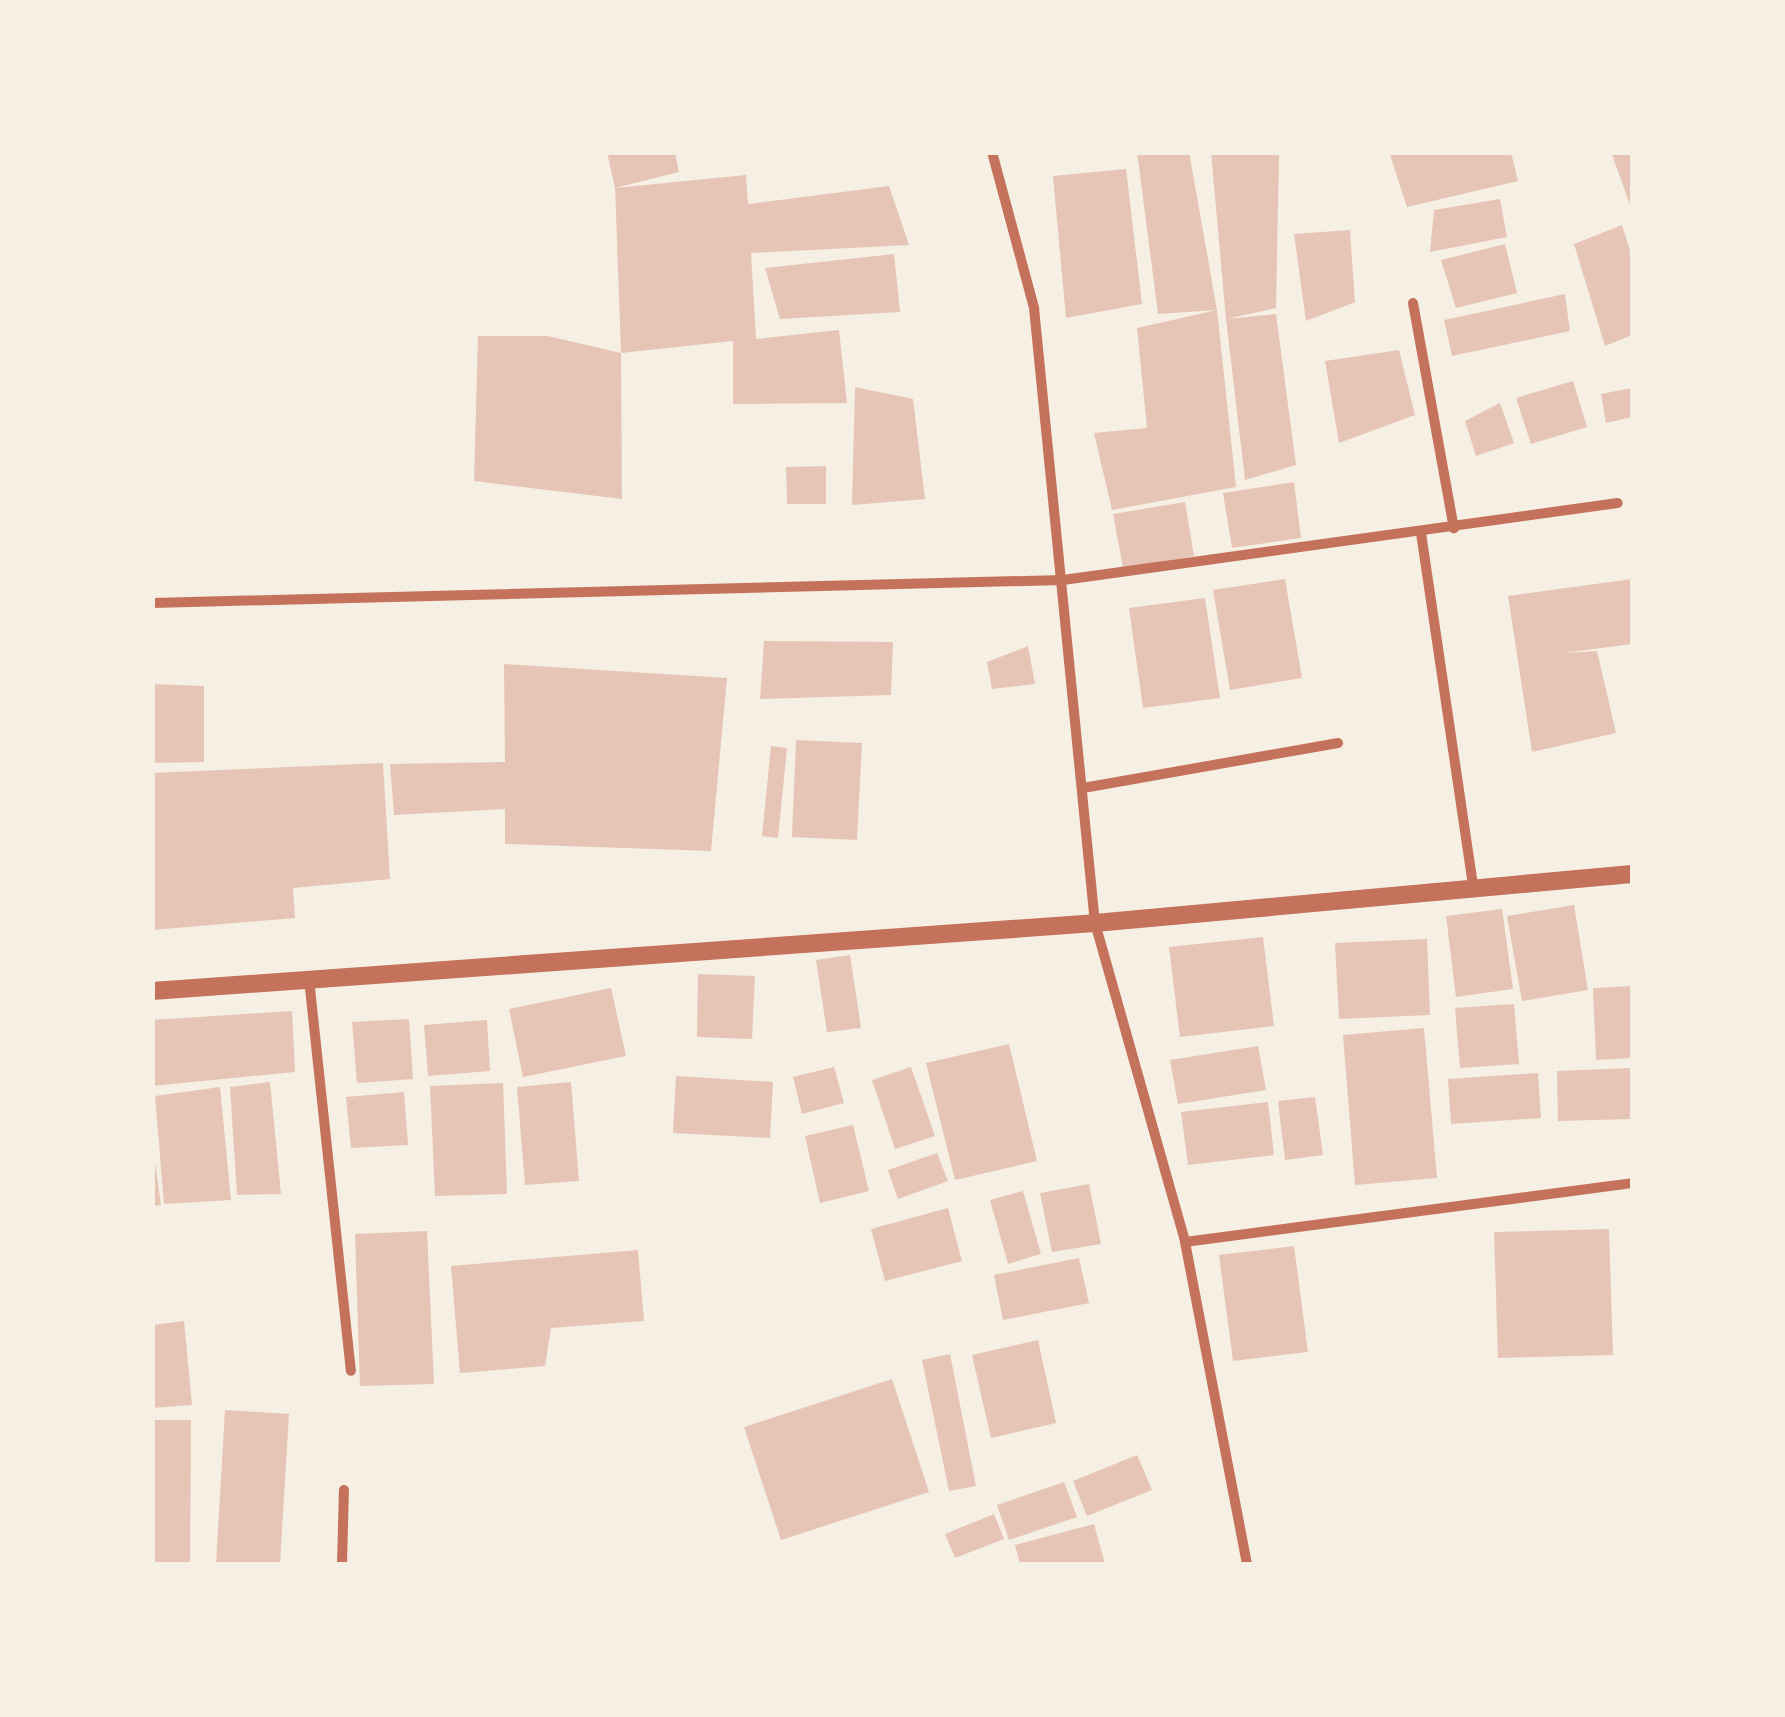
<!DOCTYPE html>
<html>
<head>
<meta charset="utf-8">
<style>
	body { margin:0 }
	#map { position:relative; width:1785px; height:1717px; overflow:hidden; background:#f6efe4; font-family:"Exo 2",sans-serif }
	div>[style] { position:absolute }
	.building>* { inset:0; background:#e6c5b7 }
	.minor>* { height:10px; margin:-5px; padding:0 5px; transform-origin:5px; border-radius:5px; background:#c5725c }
	.tertiary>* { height:18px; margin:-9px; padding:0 9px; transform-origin:9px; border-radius:9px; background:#c5725c }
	span { translate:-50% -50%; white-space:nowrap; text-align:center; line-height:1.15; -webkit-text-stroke:8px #f6efe4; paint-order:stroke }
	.frame { position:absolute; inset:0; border:155px solid #f6efe4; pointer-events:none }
</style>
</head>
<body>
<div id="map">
	<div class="building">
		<i style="clip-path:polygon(607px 152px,675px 152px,679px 172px,615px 188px)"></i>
		<i style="clip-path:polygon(1137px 152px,1189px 152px,1217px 310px,1158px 314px)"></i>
		<i style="clip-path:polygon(1211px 152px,1279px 154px,1276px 308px,1226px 319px,1276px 314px,1296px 465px,1245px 480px,1226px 319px)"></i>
		<i style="clip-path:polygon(1389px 152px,1511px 152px,1518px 181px,1407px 207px)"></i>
		<i style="clip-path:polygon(1611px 152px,1632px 152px,1632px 210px)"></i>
		<i style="clip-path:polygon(1126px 169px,1142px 304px,1066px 318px,1053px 176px)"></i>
		<i style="clip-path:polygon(746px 175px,748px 204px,889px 186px,909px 245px,751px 253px,756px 339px,839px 330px,847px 403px,733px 404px,733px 341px,621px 353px,615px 188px)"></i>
		<i style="clip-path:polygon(1500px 199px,1507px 237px,1430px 252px,1434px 210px)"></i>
		<i style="clip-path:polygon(1622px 225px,1632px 257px,1632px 335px,1605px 346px,1574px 244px)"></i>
		<i style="clip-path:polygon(1350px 230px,1355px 302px,1306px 321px,1294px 234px)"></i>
		<i style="clip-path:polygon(1505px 244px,1517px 293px,1456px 308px,1441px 260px)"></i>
		<i style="clip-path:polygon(894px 254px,900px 312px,780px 319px,765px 268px)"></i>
		<i style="clip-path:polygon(1565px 294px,1570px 331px,1452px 356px,1444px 320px)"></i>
		<i style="clip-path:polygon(1217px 310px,1236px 487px,1112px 510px,1094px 433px,1147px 428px,1137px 328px)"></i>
		<i style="clip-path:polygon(478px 336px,548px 336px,621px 353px,622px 499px,474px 481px)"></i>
		<i style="clip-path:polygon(1399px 350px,1415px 415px,1339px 443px,1325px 361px)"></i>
		<i style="clip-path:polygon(1573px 381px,1587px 427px,1531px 444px,1516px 398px)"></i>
		<i style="clip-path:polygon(855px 387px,913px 399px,925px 499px,852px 505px)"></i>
		<i style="clip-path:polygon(1632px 388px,1632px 417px,1606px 423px,1601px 394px)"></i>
		<i style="clip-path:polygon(1500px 403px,1514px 443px,1476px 456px,1465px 421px)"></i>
		<i style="clip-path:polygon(826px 466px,826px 504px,787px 504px,786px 467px)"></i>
		<i style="clip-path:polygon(1294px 482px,1301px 538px,1232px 548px,1223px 493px)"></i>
		<i style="clip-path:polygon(1185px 502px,1194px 556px,1123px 568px,1113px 514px)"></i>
		<i style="clip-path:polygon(1285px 579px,1302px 678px,1230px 690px,1213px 590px)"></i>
		<i style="clip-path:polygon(1632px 579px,1632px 644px,1563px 653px,1597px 651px,1616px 733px,1532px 752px,1508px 596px)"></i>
		<i style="clip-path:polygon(1205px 598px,1220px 698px,1143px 708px,1129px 608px)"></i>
		<i style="clip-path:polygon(764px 641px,893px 642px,891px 695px,760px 699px)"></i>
		<i style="clip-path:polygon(1028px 646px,1035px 684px,992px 689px,987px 662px)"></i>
		<i style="clip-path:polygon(504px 664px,727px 678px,711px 851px,505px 844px,505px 809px,394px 815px,390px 764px,505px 762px)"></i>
		<i style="clip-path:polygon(152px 684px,204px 686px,204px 762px,152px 763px)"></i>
		<i style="clip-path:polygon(796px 740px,862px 743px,857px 840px,792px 837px)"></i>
		<i style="clip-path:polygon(771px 746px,787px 748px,778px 838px,762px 836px)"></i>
		<i style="clip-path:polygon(383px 763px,390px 879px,293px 888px,295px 918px,152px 930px,152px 773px)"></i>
		<i style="clip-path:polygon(1574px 905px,1588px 990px,1522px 1001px,1507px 916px)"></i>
		<i style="clip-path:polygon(1502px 909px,1513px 989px,1456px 997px,1446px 916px)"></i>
		<i style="clip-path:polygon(1263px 937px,1274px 1026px,1180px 1037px,1169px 947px)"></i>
		<i style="clip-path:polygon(1427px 939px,1430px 1015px,1339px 1019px,1335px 943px)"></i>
		<i style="clip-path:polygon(850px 955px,861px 1028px,827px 1032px,816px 960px)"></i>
		<i style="clip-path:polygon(698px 974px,755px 976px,752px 1039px,697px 1037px)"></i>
		<i style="clip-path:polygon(1632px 986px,1632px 1058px,1596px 1060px,1593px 988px)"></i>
		<i style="clip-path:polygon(611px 988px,626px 1056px,523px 1077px,509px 1009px)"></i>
		<i style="clip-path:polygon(1514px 1004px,1519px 1064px,1460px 1068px,1455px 1008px)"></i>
		<i style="clip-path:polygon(292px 1011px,295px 1072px,152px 1086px,152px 1020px)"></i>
		<i style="clip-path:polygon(409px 1019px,413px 1079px,357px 1083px,352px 1022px)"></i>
		<i style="clip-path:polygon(487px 1020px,490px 1071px,428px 1076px,424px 1025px)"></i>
		<i style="clip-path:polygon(1424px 1028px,1437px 1178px,1355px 1185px,1343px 1035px)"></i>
		<i style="clip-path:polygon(1009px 1044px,1037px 1161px,955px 1180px,926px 1063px)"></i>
		<i style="clip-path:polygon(1258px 1046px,1266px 1090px,1178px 1104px,1170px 1060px)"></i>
		<i style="clip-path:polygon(834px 1067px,844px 1103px,802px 1114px,793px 1077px)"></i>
		<i style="clip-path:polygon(911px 1067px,935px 1136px,895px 1149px,872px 1080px)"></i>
		<i style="clip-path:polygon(1632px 1068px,1632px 1119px,1558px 1121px,1557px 1071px)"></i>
		<i style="clip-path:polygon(1538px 1073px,1541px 1118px,1451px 1124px,1448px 1079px)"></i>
		<i style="clip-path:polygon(676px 1076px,773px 1082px,770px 1138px,673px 1133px)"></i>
		<i style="clip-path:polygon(270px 1082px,281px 1194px,237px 1195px,230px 1087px)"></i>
		<i style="clip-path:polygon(571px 1082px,579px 1181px,525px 1185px,517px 1087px)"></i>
		<i style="clip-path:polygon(503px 1083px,507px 1194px,435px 1196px,430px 1086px)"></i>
		<i style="clip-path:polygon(220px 1087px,231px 1200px,164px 1204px,155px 1096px)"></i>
		<i style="clip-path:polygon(404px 1092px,408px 1145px,351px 1148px,346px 1097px)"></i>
		<i style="clip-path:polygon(1315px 1097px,1323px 1155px,1285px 1160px,1278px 1101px)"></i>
		<i style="clip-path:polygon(1268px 1102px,1274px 1155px,1188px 1165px,1181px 1112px)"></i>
		<i style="clip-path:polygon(853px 1125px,869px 1191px,820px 1203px,805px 1136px)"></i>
		<i style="clip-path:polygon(152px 1141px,161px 1205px,152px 1206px)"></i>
		<i style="clip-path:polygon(937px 1153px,948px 1181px,898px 1199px,888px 1170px)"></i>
		<i style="clip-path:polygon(1089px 1184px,1101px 1244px,1052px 1252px,1040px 1193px)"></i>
		<i style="clip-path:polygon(1023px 1191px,1041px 1254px,1008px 1264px,990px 1200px)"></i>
		<i style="clip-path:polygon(948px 1208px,962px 1261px,885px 1281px,871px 1229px)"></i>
		<i style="clip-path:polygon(1609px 1229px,1613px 1355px,1498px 1358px,1494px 1232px)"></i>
		<i style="clip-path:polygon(427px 1231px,434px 1384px,360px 1386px,355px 1234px)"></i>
		<i style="clip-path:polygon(1294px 1246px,1308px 1352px,1233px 1361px,1219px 1255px)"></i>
		<i style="clip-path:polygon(638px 1250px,644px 1321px,551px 1328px,545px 1366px,460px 1373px,451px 1266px)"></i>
		<i style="clip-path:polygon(1079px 1258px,1089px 1303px,1003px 1320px,994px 1275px)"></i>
		<i style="clip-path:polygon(184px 1321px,192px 1405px,152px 1408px,152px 1325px)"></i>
		<i style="clip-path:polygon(1038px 1340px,1056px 1423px,991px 1438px,972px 1355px)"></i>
		<i style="clip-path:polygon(950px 1354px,976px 1486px,949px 1491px,922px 1360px)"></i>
		<i style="clip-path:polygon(892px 1379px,929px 1492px,781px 1540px,744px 1427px)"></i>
		<i style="clip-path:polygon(225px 1410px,289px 1414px,280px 1564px,216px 1564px)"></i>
		<i style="clip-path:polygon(152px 1420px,191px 1420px,190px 1564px,152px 1564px)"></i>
		<i style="clip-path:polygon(1137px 1455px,1152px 1490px,1087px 1516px,1073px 1481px)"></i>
		<i style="clip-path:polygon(1064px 1482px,1077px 1517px,1009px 1540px,997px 1505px)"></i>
		<i style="clip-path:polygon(994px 1514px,1004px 1539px,955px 1558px,945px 1534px)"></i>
		<i style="clip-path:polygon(1094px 1524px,1105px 1564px,1020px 1564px,1015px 1545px)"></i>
	</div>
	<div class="minor">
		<i style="left:992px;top:152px;width:162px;rotate:74.9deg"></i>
		<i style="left:1034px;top:308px;width:618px;rotate:84.34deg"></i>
		<i style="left:1095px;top:923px;width:331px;rotate:74.2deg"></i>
		<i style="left:1185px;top:1242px;width:328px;rotate:79.1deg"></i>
		<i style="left:1413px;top:303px;width:229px;rotate:79.7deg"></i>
		<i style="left:1421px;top:533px;width:357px;rotate:81.6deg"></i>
		<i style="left:152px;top:603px;width:911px;rotate:-1.45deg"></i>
		<i style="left:1063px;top:580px;width:560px;rotate:-7.9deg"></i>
		<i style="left:1083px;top:788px;width:259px;rotate:-10deg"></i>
		<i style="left:309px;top:979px;width:394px;rotate:83.9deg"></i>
		<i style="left:1185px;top:1242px;width:451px;rotate:-7.5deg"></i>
		<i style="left:342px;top:1564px;width:74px;rotate:-88.5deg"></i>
	</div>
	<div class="tertiary">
		<i style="left:152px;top:991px;width:945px;rotate:-4.12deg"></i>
		<i style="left:1095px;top:923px;width:539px;rotate:-5.21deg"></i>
	</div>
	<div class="frame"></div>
</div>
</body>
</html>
